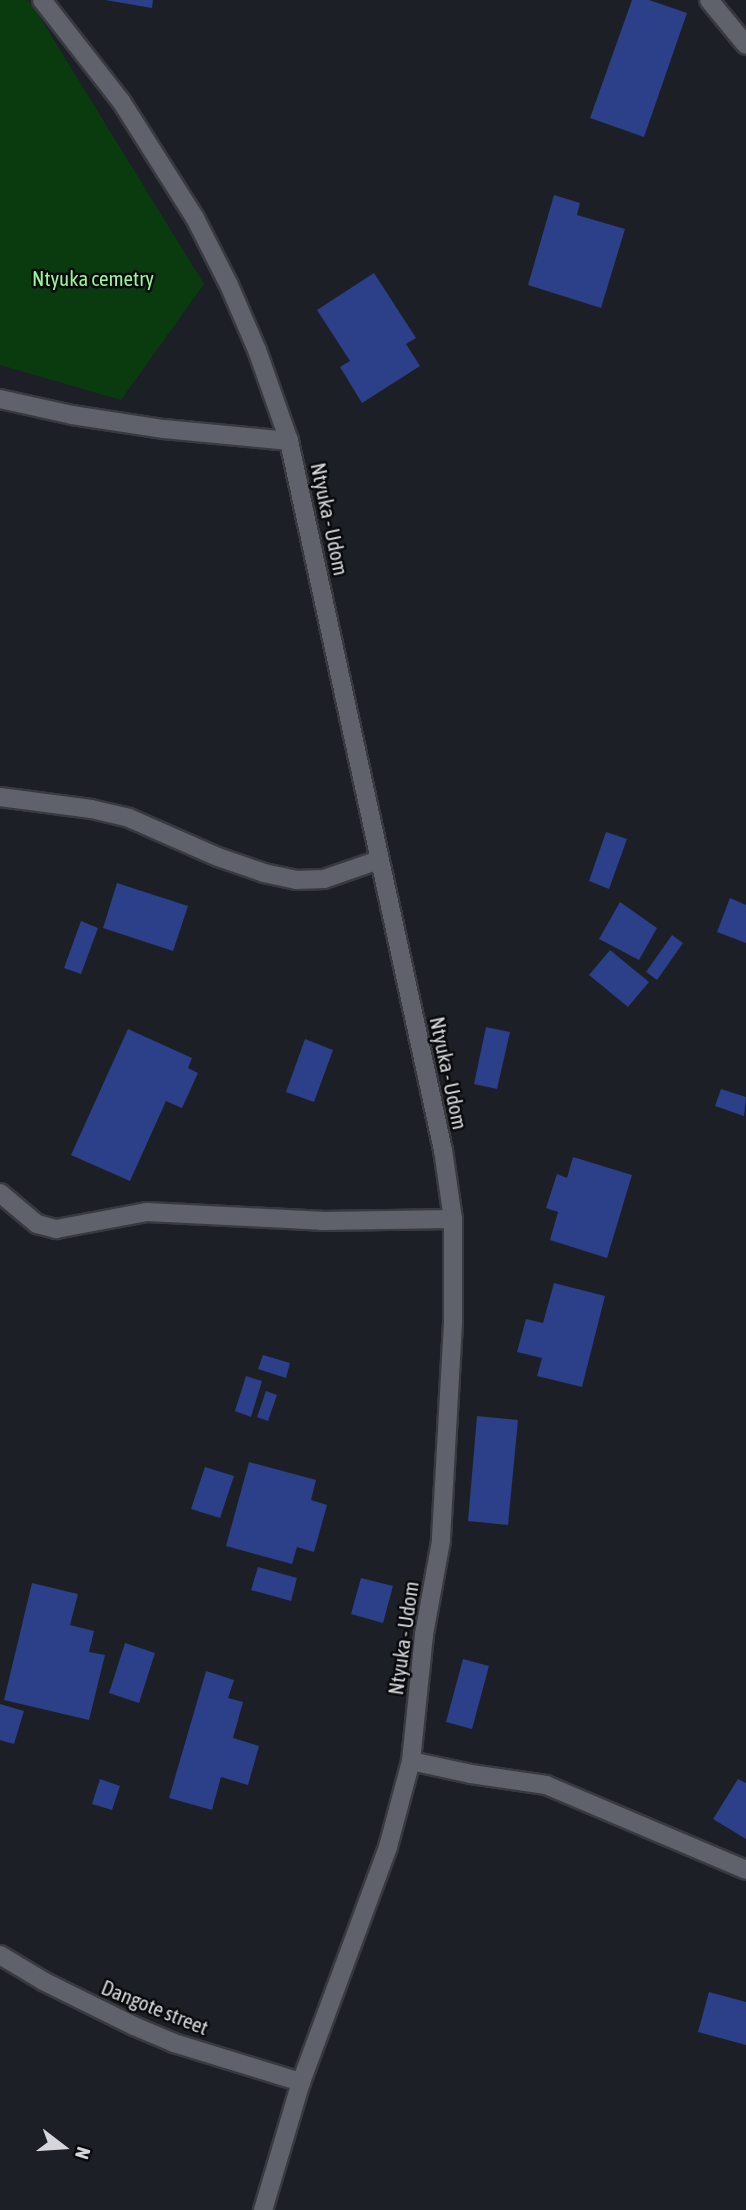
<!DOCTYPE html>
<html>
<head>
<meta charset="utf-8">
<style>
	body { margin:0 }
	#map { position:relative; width:746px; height:2210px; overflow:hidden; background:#1c1f25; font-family:"Asap Condensed",sans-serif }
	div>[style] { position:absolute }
	.green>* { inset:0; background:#093b0e }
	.building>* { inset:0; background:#2c3f89 }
	.roads { filter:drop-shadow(2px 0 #383a3f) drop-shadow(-2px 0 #383a3f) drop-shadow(0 2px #383a3f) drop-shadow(0 -2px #383a3f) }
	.minor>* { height:18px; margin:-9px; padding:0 9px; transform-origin:9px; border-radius:9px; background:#5f626a }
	span { translate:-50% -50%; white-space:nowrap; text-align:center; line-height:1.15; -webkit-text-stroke:5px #08090b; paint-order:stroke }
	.park-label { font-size:21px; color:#97f799 }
	.street-label { font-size:21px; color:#d4d6db }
	.north { position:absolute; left:28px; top:2112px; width:70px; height:70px; -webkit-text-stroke:5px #08090b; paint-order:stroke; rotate:107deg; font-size:19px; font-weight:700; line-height:28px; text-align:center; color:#d4d6db }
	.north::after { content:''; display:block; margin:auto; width:24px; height:32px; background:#d4d6db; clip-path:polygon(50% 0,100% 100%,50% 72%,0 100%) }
</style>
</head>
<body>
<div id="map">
	<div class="green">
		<i style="clip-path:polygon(0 0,27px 0,33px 6px,204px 284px,121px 400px,0 365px)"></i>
	</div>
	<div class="building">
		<i style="clip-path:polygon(105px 0,153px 0,152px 8px)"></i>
		<i style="clip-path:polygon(632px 0,649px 0,687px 13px,644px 137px,590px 118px)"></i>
		<i style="clip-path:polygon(554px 195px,580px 203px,577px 215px,625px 229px,601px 308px,528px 285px)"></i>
		<i style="clip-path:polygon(374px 273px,416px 338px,406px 344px,420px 366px,362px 403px,340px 367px,350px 361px,317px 310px)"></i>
		<i style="clip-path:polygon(606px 832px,627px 839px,609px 889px,589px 881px)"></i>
		<i style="clip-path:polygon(117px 883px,188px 906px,173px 951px,103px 928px)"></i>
		<i style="clip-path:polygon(730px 898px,746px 905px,746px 943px,717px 932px)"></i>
		<i style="clip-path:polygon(620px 902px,657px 928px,639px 960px,599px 939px)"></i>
		<i style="clip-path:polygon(81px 921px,98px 928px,81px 974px,64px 968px)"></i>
		<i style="clip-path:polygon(672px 935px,683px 943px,657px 980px,646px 972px)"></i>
		<i style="clip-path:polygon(610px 950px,649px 982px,628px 1007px,589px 975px)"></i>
		<i style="clip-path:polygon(486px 1027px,510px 1032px,497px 1089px,474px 1084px)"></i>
		<i style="clip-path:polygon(128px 1029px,192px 1058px,188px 1068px,198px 1073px,182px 1108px,166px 1101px,130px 1181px,71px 1155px)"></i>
		<i style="clip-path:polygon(305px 1039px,333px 1050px,314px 1102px,286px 1092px)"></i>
		<i style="clip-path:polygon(721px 1089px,746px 1097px,744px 1116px,715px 1106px)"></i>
		<i style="clip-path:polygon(573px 1157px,632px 1175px,607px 1258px,550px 1240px,558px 1212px,546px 1208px,557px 1174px,567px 1178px)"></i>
		<i style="clip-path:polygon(554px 1283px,605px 1296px,582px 1387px,537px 1376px,542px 1358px,517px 1352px,526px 1319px,543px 1323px)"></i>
		<i style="clip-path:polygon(263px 1355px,290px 1363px,286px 1378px,258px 1369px)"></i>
		<i style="clip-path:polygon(246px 1376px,262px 1381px,251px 1417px,235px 1411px)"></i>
		<i style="clip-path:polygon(266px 1391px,277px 1395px,268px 1421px,257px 1417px)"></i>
		<i style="clip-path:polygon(477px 1416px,518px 1420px,508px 1525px,468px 1521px)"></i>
		<i style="clip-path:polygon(249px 1462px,316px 1480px,311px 1500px,327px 1505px,314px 1552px,297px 1547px,292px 1564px,226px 1546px)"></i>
		<i style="clip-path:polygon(205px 1467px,234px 1476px,220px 1518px,191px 1509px)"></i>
		<i style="clip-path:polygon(258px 1567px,297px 1578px,291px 1601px,251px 1590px)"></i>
		<i style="clip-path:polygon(361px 1578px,393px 1586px,383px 1623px,351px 1614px)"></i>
		<i style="clip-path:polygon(32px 1583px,78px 1594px,70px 1625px,94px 1631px,89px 1652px,105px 1655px,89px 1720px,4px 1700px)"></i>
		<i style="clip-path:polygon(125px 1643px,155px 1653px,139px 1703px,109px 1693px)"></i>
		<i style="clip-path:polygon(463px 1659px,489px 1666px,472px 1729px,446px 1722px)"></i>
		<i style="clip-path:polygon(206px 1671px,234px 1680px,228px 1698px,243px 1702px,233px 1738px,259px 1746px,248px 1785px,221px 1777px,212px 1810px,169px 1798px)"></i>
		<i style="clip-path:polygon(0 1704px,24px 1711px,14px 1744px,0 1740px)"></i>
		<i style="clip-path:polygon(100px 1779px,120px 1786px,112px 1810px,92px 1804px)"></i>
		<i style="clip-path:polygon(738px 1779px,746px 1783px,746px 1839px,713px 1819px)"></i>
		<i style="clip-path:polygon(709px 1992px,746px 2002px,746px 2045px,698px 2032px)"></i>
	</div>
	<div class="roads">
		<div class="minor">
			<i style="left:42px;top:0;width:128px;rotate:52deg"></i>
			<i style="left:121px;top:101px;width:138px;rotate:57.7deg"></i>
			<i style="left:195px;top:218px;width:75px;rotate:63.1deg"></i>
			<i style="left:229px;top:285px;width:71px;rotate:66.7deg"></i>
			<i style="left:257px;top:350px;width:96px;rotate:70.6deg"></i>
			<i style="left:289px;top:441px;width:726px;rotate:77.75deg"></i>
			<i style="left:443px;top:1150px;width:70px;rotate:81.8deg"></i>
			<i style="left:453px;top:1219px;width:104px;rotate:90deg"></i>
			<i style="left:453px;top:1323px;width:218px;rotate:93.2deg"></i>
			<i style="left:441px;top:1541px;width:96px;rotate:100.3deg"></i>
			<i style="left:424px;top:1635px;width:127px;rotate:95.9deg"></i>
			<i style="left:411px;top:1761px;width:89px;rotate:105deg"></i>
			<i style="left:388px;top:1847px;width:251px;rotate:110.3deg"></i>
			<i style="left:301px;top:2082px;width:134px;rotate:106.5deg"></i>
			<i style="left:709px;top:0;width:58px;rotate:50.6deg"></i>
			<i style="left:0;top:399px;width:74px;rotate:12.5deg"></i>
			<i style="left:72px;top:415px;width:93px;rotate:8.7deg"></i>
			<i style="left:164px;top:429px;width:126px;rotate:5.5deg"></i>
			<i style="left:0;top:797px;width:92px;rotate:7.5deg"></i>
			<i style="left:91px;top:809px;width:39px;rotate:13deg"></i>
			<i style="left:129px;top:818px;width:97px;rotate:23.7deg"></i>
			<i style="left:218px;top:857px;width:49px;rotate:19.2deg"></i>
			<i style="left:264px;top:873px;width:33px;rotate:12deg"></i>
			<i style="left:296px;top:880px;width:28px;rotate:-2deg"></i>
			<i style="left:324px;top:879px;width:58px;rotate:-19.1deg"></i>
			<i style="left:0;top:1193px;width:48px;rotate:40deg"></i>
			<i style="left:37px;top:1224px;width:20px;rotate:15deg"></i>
			<i style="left:56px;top:1229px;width:93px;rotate:-10.6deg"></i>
			<i style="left:147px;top:1212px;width:175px;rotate:2.9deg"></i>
			<i style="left:322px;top:1221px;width:131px;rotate:-0.9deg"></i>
			<i style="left:411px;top:1761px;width:61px;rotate:12.2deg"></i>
			<i style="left:471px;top:1774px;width:76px;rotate:8.3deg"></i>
			<i style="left:546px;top:1785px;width:217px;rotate:23deg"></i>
			<i style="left:0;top:1955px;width:52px;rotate:31deg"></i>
			<i style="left:45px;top:1982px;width:99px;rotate:26.3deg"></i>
			<i style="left:134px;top:2026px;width:43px;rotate:23deg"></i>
			<i style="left:174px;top:2043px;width:133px;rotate:17.1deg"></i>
		</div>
	</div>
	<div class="park-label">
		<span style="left:93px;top:278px">Ntyuka cemetry</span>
	</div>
	<div class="street-label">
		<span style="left:330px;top:519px;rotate:78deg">Ntyuka - Udom</span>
		<span style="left:449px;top:1073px;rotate:78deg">Ntyuka - Udom</span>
		<span style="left:403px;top:1638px;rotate:-82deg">Ntyuka - Udom</span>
		<span style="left:155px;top:2007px;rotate:22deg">Dangote street</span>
	</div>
	<div class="north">N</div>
</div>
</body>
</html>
